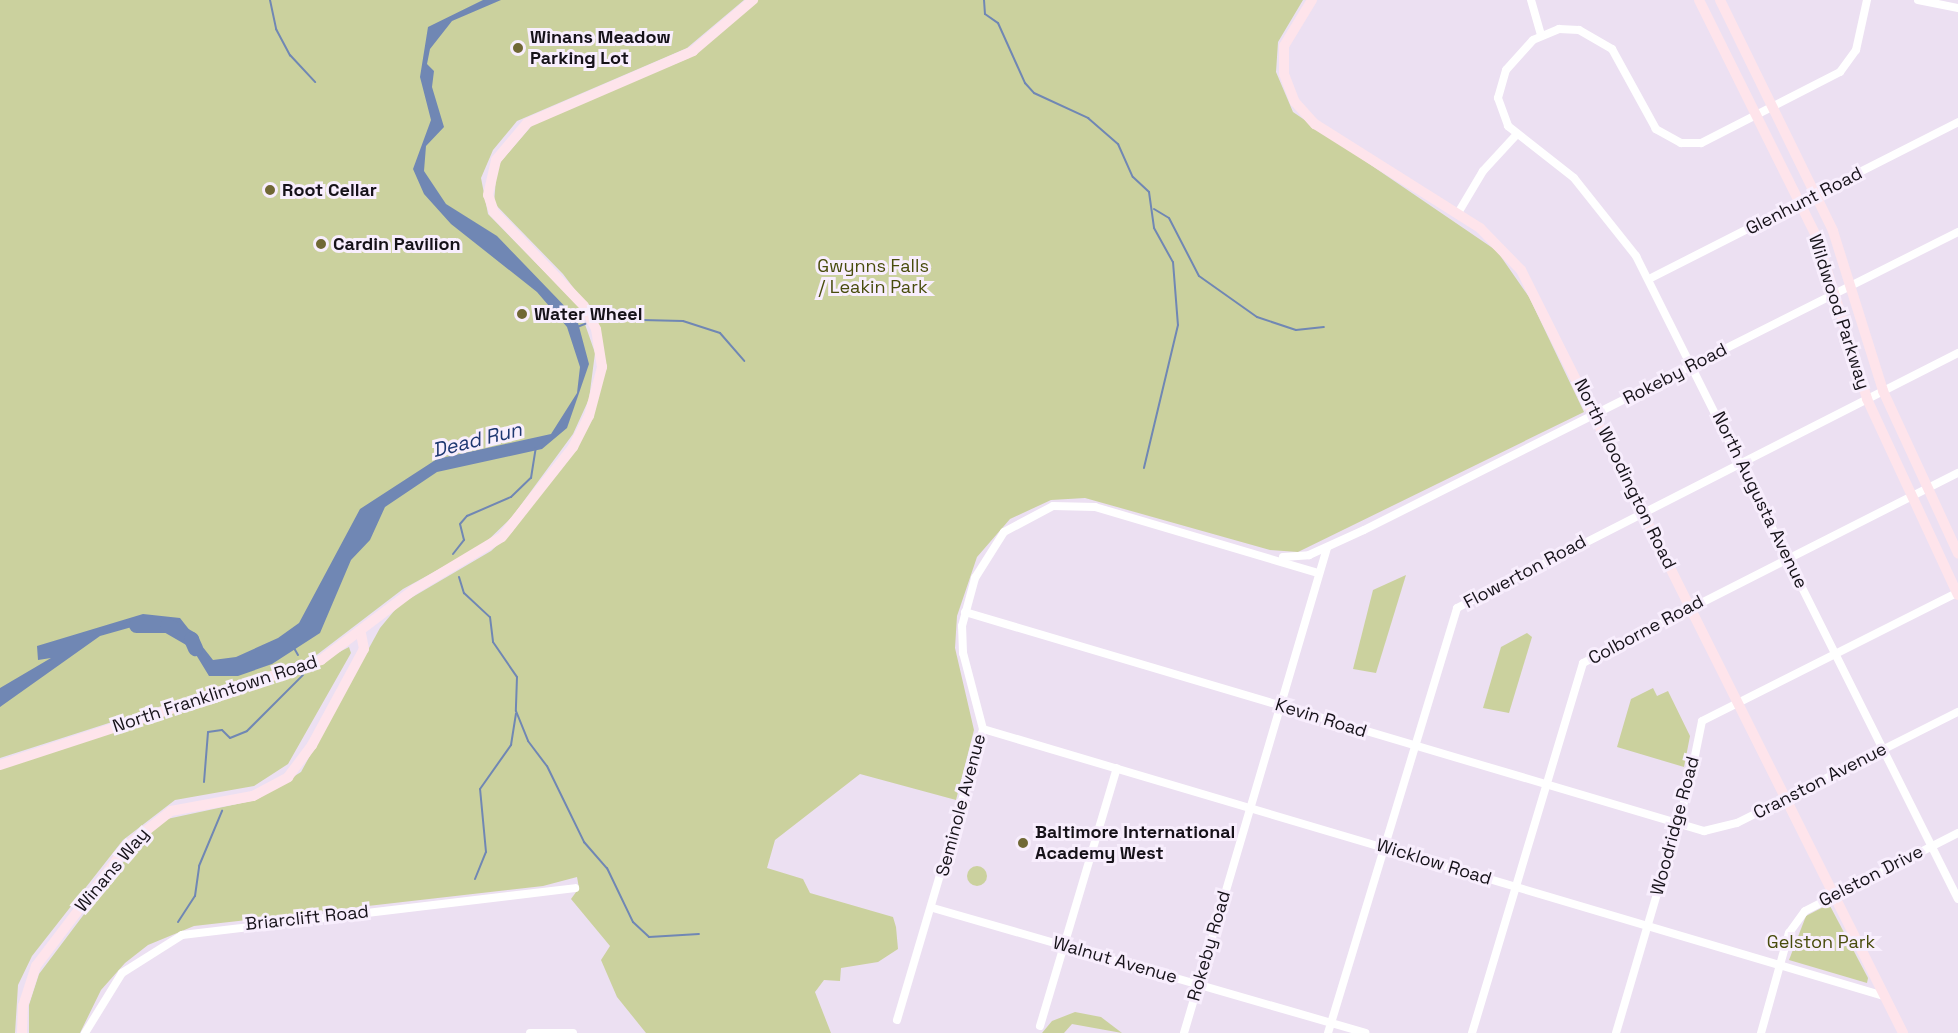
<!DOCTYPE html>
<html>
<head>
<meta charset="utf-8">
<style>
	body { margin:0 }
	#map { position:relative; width:1958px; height:1033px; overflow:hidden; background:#ece0f2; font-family:"Space Grotesk",sans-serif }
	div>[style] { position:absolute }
	.green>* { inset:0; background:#cbd19e }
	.round { border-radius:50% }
	.water>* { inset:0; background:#7087b4 }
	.stream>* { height:2px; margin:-1px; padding:0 1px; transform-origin:1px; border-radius:1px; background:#7087b4 }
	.river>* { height:15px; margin:-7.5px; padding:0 7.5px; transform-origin:7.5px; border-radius:7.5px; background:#7087b4 }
	.street>* { height:8px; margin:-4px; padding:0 4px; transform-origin:4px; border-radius:4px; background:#fff }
	.secondary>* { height:10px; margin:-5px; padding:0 5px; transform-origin:5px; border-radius:5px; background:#fee4eb }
	.dots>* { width:16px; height:16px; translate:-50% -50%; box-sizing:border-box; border:3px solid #f8eefd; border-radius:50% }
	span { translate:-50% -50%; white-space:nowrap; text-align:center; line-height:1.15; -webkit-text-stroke:6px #f8eefd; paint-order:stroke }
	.poi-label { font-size:18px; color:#161219; font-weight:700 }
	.left { translate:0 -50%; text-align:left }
	.street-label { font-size:18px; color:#161219 }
	.park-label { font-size:18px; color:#484c0c }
	.water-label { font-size:20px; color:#1d3770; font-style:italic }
</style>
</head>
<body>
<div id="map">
	<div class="green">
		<i style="clip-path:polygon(0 0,744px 0,687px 48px,517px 121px,493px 150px,481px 178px,488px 214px,579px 307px,595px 353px,589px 399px,573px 434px,512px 517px,483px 545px,403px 589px,314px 657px,0 758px)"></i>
		<i style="clip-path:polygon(757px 0,1303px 0,1278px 42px,1276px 72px,1293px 112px,1497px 251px,1529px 297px,1584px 412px,1298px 552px,1270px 550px,1085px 498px,1051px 500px,1010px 519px,977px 557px,957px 616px,955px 648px,974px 730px,956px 800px,860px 774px,775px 840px,767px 868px,803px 879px,810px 893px,893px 917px,896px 927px,898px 949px,878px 962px,841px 968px,840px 981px,824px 980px,815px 992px,831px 1033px,646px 1033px,617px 997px,601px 960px,610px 946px,571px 899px,579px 888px,577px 877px,543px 886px,194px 926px,148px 945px,125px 963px,101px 990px,80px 1033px,29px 1033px,29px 1005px,39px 974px,137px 844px,167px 819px,256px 800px,301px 772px,380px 628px,399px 605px,491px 551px,512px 532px,582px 437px,605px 360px,597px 319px,563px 274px,494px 203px,497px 166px,535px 122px,689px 58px)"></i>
		<i style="clip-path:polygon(1406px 575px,1376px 673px,1353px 669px,1373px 590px)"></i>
		<i style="clip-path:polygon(1527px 633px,1532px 637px,1509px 713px,1483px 708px,1501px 647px)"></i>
		<i style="clip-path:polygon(349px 647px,351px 653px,288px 764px,254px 786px,175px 800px,123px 840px,32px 956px,18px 985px,15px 1033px,0 1033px,0 769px,307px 669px)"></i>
		<i style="clip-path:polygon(1653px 688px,1657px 696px,1668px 691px,1690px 736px,1684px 767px,1617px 747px,1631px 699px)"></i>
		<i class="round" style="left:967px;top:866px;width:20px;height:20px"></i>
		<i style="clip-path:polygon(1829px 904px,1868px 978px,1867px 983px,1789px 960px,1806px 916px)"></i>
		<i style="clip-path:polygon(1075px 1012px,1101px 1017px,1122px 1033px,1072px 1024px,1064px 1033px,1042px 1033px,1052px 1021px)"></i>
	</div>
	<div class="water">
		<i style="clip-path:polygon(483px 0,501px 0,452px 21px,430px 49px,427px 64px,434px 71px,432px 87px,444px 127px,426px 146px,424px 171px,446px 204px,497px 236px,577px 319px,589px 364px,567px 428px,542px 449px,437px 472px,385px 507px,370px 540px,351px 560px,320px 633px,272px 664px,238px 676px,209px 676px,181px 630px,170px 623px,146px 623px,100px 636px,0 707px,0 688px,51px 658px,38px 660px,37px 646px,143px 614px,180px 618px,213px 660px,236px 657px,278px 638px,299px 623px,360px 509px,437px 459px,551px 434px,577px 393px,580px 367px,567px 327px,537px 292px,451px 224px,424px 194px,413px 169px,431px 120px,420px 77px,428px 27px)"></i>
	</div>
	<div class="stream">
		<i style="left:270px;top:0;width:30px;rotate:78deg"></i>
		<i style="left:276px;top:29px;width:30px;rotate:62deg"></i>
		<i style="left:290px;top:55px;width:37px;rotate:47deg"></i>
		<i style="left:984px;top:0;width:14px;rotate:86deg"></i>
		<i style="left:985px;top:14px;width:16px;rotate:35deg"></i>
		<i style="left:998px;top:23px;width:66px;rotate:65.8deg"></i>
		<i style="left:1025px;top:83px;width:13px;rotate:48deg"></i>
		<i style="left:1034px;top:93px;width:60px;rotate:24.8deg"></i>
		<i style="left:1088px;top:118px;width:40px;rotate:41deg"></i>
		<i style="left:1118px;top:144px;width:36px;rotate:66deg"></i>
		<i style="left:1133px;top:177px;width:22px;rotate:43deg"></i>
		<i style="left:1149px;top:192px;width:36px;rotate:82deg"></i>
		<i style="left:1154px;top:228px;width:39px;rotate:61deg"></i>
		<i style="left:1173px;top:262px;width:63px;rotate:85.5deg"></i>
		<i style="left:1178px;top:325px;width:147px;rotate:103.4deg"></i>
		<i style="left:1154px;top:209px;width:17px;rotate:31deg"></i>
		<i style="left:1169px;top:218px;width:65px;rotate:62.7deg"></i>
		<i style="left:1199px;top:276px;width:71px;rotate:35.3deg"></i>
		<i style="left:1257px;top:317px;width:41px;rotate:18.4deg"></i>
		<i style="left:1296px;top:330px;width:28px;rotate:-6deg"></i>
		<i style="left:601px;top:319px;width:82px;rotate:1.4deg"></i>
		<i style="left:683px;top:321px;width:39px;rotate:18deg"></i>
		<i style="left:720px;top:333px;width:37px;rotate:49deg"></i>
		<i style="left:577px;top:327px;width:9px;rotate:-21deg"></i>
		<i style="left:453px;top:554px;width:18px;rotate:-52deg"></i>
		<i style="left:464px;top:540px;width:16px;rotate:-104deg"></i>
		<i style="left:460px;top:524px;width:11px;rotate:-49deg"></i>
		<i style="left:467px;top:516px;width:48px;rotate:-23.4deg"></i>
		<i style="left:511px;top:497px;width:28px;rotate:-44deg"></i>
		<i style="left:531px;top:478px;width:30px;rotate:-81deg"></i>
		<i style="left:459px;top:577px;width:17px;rotate:73deg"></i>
		<i style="left:464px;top:593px;width:35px;rotate:43deg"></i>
		<i style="left:490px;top:617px;width:25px;rotate:83deg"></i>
		<i style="left:493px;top:642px;width:42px;rotate:55.6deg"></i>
		<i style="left:517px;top:677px;width:34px;rotate:92deg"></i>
		<i style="left:516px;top:711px;width:32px;rotate:68deg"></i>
		<i style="left:528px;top:741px;width:31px;rotate:53deg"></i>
		<i style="left:547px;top:766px;width:85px;rotate:64deg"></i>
		<i style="left:584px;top:842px;width:35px;rotate:49deg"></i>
		<i style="left:607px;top:868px;width:60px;rotate:64.3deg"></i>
		<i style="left:633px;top:922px;width:22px;rotate:43deg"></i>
		<i style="left:649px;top:937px;width:50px;rotate:-3.4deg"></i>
		<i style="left:294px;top:648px;width:8px;rotate:60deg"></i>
		<i style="left:204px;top:782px;width:50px;rotate:-85.4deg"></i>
		<i style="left:208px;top:732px;width:14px;rotate:-8deg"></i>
		<i style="left:222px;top:730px;width:11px;rotate:45deg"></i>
		<i style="left:230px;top:738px;width:18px;rotate:-22deg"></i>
		<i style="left:247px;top:731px;width:79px;rotate:-45deg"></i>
		<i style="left:475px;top:879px;width:29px;rotate:-68deg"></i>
		<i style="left:486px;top:852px;width:63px;rotate:-95.4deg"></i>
		<i style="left:480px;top:789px;width:54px;rotate:-54.8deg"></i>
		<i style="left:511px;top:745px;width:32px;rotate:-81deg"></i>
		<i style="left:178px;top:922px;width:31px;rotate:-57deg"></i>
		<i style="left:195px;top:896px;width:30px;rotate:-82deg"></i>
		<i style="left:199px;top:866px;width:60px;rotate:-67.3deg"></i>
	</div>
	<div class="river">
		<i style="left:136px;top:625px;width:31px"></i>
		<i style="left:167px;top:625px;width:28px;rotate:30deg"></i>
		<i style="left:191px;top:639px;width:10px;rotate:66deg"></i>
	</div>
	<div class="street">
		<i style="left:1531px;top:0;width:36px;rotate:74deg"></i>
		<i style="left:1867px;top:0;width:51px;rotate:102.4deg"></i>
		<i style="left:1856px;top:50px;width:27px;rotate:126deg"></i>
		<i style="left:1840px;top:72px;width:156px;rotate:152.9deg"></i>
		<i style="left:1701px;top:143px;width:20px;rotate:180deg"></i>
		<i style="left:1681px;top:143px;width:29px;rotate:-151deg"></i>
		<i style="left:1656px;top:129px;width:91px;rotate:-118.8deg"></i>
		<i style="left:1612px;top:49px;width:38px;rotate:-150deg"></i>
		<i style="left:1579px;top:30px;width:20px;rotate:-177deg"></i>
		<i style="left:1559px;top:29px;width:28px;rotate:157deg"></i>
		<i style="left:1533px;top:40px;width:40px;rotate:132deg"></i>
		<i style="left:1506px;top:70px;width:29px;rotate:106deg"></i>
		<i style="left:1498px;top:98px;width:30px;rotate:70deg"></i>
		<i style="left:1508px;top:126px;width:84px;rotate:38.2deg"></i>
		<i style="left:1574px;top:178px;width:100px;rotate:51.5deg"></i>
		<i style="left:1636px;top:256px;width:719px;rotate:63.4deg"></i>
		<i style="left:1918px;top:0;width:41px;rotate:11.3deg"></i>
		<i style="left:1458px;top:213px;width:49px;rotate:-59.2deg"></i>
		<i style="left:1483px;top:171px;width:50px;rotate:-47.4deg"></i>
		<i style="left:1649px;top:279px;width:347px;rotate:-26.9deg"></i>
		<i style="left:1283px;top:557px;width:26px;rotate:-4deg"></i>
		<i style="left:1309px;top:555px;width:60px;rotate:-24.4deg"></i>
		<i style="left:1364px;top:530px;width:665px;rotate:-26.64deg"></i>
		<i style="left:965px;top:612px;width:771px;rotate:16.51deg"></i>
		<i style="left:1704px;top:831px;width:34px;rotate:-14deg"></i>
		<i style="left:1737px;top:823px;width:247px;rotate:-26.7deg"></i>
		<i style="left:983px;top:729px;width:940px;rotate:16.51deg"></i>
		<i style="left:933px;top:908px;width:450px;rotate:16.1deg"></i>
		<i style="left:897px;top:1020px;width:303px;rotate:-73.5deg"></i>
		<i style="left:983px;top:729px;width:79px;rotate:-104.7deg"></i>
		<i style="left:963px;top:653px;width:27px;rotate:-92deg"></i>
		<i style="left:962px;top:626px;width:50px;rotate:-74.8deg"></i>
		<i style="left:975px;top:578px;width:54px;rotate:-57.8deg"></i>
		<i style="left:1004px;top:532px;width:55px;rotate:-28deg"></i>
		<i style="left:1053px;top:506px;width:42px;rotate:1.4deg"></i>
		<i style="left:1095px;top:507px;width:233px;rotate:16.5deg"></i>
		<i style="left:1040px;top:1026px;width:269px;rotate:-73.4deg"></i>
		<i style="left:85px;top:1033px;width:70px;rotate:-58.3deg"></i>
		<i style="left:122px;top:973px;width:71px;rotate:-32.3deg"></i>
		<i style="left:182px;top:935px;width:396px;rotate:-6.8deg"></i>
		<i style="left:530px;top:1033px;width:43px"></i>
		<i style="left:1184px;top:1033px;width:506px;rotate:-73.57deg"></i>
		<i style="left:1328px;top:1033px;width:444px;rotate:-73.1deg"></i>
		<i style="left:1457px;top:608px;width:562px;rotate:-26.98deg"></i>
		<i style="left:1472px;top:1033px;width:386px;rotate:-73.3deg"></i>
		<i style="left:1583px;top:663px;width:420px;rotate:-26.9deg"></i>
		<i style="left:1616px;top:1033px;width:259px;rotate:-73.6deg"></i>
		<i style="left:1689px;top:785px;width:65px;rotate:-78.5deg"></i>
		<i style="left:1702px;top:721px;width:287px;rotate:-26.7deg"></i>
		<i style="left:1761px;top:1033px;width:104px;rotate:-74.4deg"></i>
		<i style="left:1789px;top:933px;width:27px;rotate:-54deg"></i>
		<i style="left:1805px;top:911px;width:172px;rotate:-27deg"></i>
	</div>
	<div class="secondary">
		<i style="left:1312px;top:0;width:54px;rotate:121.3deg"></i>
		<i style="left:1284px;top:46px;width:28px;rotate:90deg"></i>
		<i style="left:1284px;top:74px;width:30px;rotate:69deg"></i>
		<i style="left:1295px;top:102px;width:30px;rotate:48deg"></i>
		<i style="left:1315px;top:124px;width:195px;rotate:32.2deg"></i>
		<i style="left:1480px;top:228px;width:59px;rotate:45.7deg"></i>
		<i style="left:1521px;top:270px;width:853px;rotate:63.4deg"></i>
		<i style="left:1699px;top:0;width:266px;rotate:63.6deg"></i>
		<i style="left:1817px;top:238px;width:169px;rotate:72.7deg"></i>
		<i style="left:1867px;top:399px;width:216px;rotate:65.1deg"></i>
		<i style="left:1720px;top:0;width:257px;rotate:63.9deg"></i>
		<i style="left:1833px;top:231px;width:168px;rotate:72.6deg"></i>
		<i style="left:1883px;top:391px;width:179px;rotate:65.2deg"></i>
		<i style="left:0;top:765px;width:338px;rotate:-18.1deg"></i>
		<i style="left:321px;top:660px;width:118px;rotate:-37.1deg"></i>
		<i style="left:415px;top:589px;width:101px;rotate:-30.9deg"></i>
		<i style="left:502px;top:537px;width:115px;rotate:-51.7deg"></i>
		<i style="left:573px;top:447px;width:35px;rotate:-63deg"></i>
		<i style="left:589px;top:416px;width:51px;rotate:-75.1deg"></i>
		<i style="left:602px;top:367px;width:38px;rotate:-99deg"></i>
		<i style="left:596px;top:329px;width:26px;rotate:-118deg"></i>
		<i style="left:584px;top:306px;width:130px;rotate:-133.8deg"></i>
		<i style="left:494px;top:212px;width:18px;rotate:-109deg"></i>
		<i style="left:488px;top:195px;width:36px;rotate:-77deg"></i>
		<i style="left:496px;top:160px;width:48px;rotate:-50deg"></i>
		<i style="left:527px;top:123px;width:181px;rotate:-23.4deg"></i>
		<i style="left:693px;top:51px;width:79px;rotate:-40.4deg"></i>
		<i style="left:22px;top:1033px;width:27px;rotate:-88deg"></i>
		<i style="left:23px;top:1006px;width:42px;rotate:-72deg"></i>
		<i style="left:36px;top:966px;width:152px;rotate:-52.8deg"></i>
		<i style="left:128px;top:845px;width:55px;rotate:-38.3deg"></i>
		<i style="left:171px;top:811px;width:83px;rotate:-10.4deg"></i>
		<i style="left:253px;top:796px;width:40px;rotate:-28deg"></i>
		<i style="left:288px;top:777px;width:40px;rotate:-53deg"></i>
		<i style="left:312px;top:745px;width:109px;rotate:-61.6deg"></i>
		<i style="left:364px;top:649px;width:15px;rotate:-101deg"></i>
	</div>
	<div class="dots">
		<i style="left:518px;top:48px;background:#706835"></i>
		<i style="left:270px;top:190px;background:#706835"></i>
		<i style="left:321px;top:244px;background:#706835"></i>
		<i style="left:522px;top:314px;background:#706835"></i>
		<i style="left:1023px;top:843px;background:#706835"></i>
	</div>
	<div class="poi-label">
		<span class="left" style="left:530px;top:48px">Winans Meadow<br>Parking Lot</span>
		<span class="left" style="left:282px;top:190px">Root Cellar</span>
		<span class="left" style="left:333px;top:244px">Cardin Pavilion</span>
		<span class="left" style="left:534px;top:314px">Water Wheel</span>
		<span class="left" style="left:1035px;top:843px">Baltimore International<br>Academy West</span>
	</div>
	<div class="street-label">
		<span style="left:1804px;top:201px;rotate:-27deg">Glenhunt Road</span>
		<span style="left:1839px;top:312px;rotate:72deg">Wildwood Parkway</span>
		<span style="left:1675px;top:374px;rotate:-27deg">Rokeby Road</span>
		<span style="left:1625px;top:474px;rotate:64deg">North Woodington Road</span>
		<span style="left:1760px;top:500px;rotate:64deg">North Augusta Avenue</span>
		<span style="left:1525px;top:572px;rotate:-28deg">Flowerton Road</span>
		<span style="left:1646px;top:630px;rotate:-28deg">Colborne Road</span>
		<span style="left:215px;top:694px;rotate:-18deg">North Franklintown Road</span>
		<span style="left:1321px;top:718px;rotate:17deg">Kevin Road</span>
		<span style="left:1820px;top:781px;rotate:-27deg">Cranston Avenue</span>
		<span style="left:961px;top:805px;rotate:-75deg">Seminole Avenue</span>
		<span style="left:1675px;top:826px;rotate:-75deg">Woodridge Road</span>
		<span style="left:1434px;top:862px;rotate:17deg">Wicklow Road</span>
		<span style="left:112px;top:870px;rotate:-50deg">Winans Way</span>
		<span style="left:1871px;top:876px;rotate:-27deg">Gelston Drive</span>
		<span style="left:307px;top:918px;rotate:-6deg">Briarclift Road</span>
		<span style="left:1209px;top:946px;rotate:-74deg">Rokeby Road</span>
		<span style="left:1115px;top:960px;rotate:16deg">Walnut Avenue</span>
	</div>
	<div class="park-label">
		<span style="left:873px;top:277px">Gwynns Falls<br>/ Leakin Park</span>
		<span style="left:1821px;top:942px">Gelston Park</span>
	</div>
	<div class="water-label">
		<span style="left:477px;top:440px;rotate:-14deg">Dead Run</span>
	</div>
</div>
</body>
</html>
